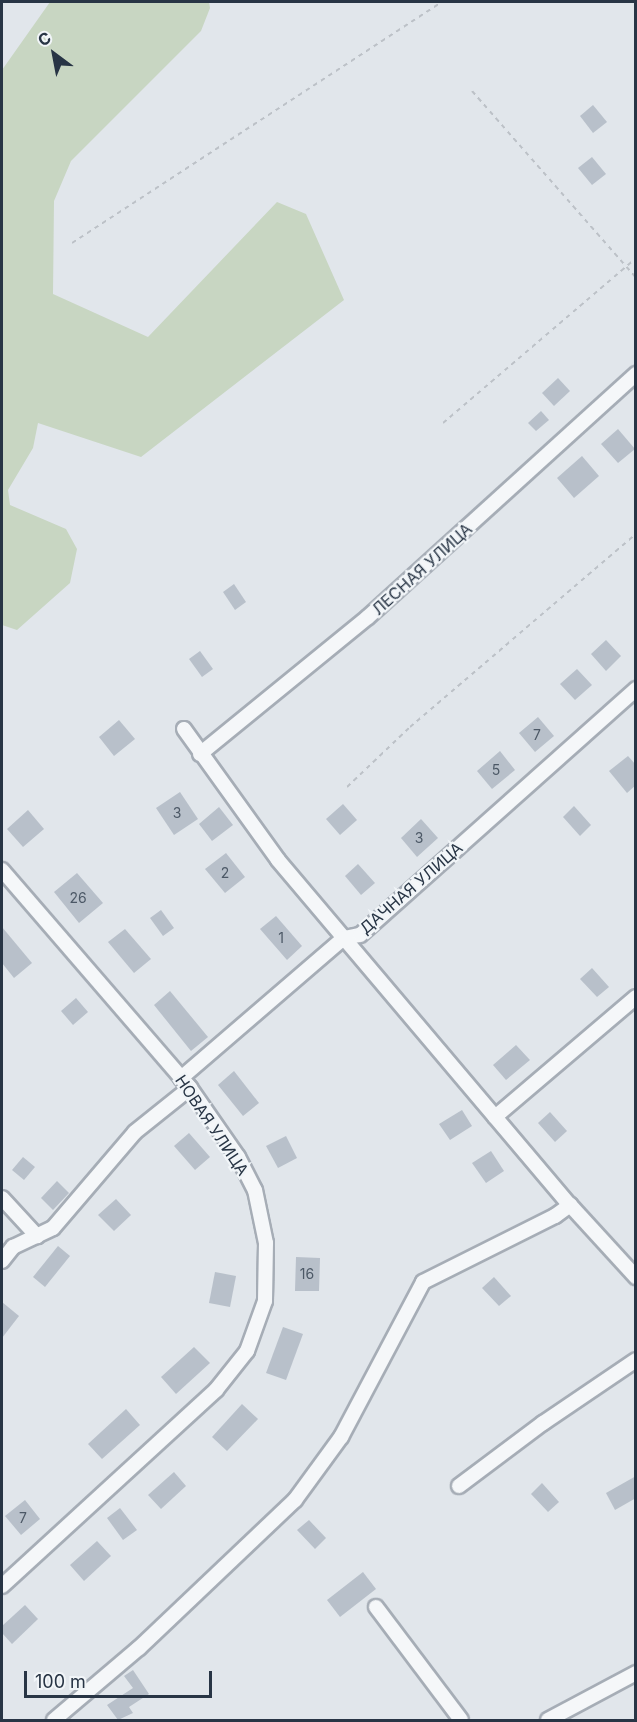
<!DOCTYPE html>
<html>
<head>
<meta charset="utf-8">
<style>
	body { margin:0 }
	#map { position:relative; width:637px; height:1722px; overflow:hidden; background:#e1e6eb; font-family:Inter,sans-serif }
	div>[style] { position:absolute }
	.green>* { inset:0; background:#c8d6c2 }
	.building>* { inset:0; background:#b8c0ca }
	.path>* { height:2px; margin-top:-1px; transform-origin:0; background:repeating-linear-gradient(90deg,#bcc1c7 0 4.5px,transparent 0 9px) }
	.roads { filter:drop-shadow(2px 0 #a6adb6) drop-shadow(-2px 0 #a6adb6) drop-shadow(0 2px #a6adb6) drop-shadow(0 -2px #a6adb6) }
	.minor>* { height:14px; margin:-7px; padding:0 7px; transform-origin:7px; border-radius:7px; background:#f5f7f9 }
	span { translate:-50% -50%; white-space:nowrap; text-align:center; line-height:1.15; -webkit-text-stroke:4.5px #f1f5f8; paint-order:stroke }
	.number-label { font-size:14px; color:#4c5866 }
	.number-label span { -webkit-text-stroke-width:0 }
	.street-label { font-size:16px; color:#283545 }
	.frame { position:absolute; inset:0; border:3px solid #283545; pointer-events:none }
	.north { position:absolute; left:24px; top:24px; width:60px; height:60px; -webkit-text-stroke:4px #f1f5f8; paint-order:stroke; rotate:328deg; font-size:16px; font-weight:700; line-height:24px; text-align:center; color:#283545 }
	.north::after { content:''; display:block; margin:auto; width:21px; height:27px; background:#283545; clip-path:polygon(50% 0,100% 100%,50% 72%,0 100%) }
	.scale { position:absolute; left:24px; top:1671px; width:188px; height:27px; box-sizing:border-box; border:3px solid #283545; border-top:0; padding-left:8px; font-size:18px; line-height:21px; white-space:nowrap; color:#283545; -webkit-text-stroke:4px #f1f5f8; paint-order:stroke }
</style>
</head>
<body>
<div id="map">
	<div class="green">
		<i style="clip-path:polygon(50px 2px,209px 2px,210px 8px,201px 31px,71px 161px,54px 201px,53px 294px,148px 337px,277px 202px,306px 214px,344px 300px,141px 457px,38px 423px,33px 448px,8px 490px,10px 505px,66px 529px,77px 549px,70px 583px,17px 630px,2px 625px,2px 70px)"></i>
	</div>
	<div class="building">
		<i style="clip-path:polygon(593px 105px,607px 122px,593px 133px,580px 116px)"></i>
		<i style="clip-path:polygon(592px 157px,606px 174px,592px 185px,578px 168px)"></i>
		<i style="clip-path:polygon(558px 378px,570px 391px,554px 406px,542px 393px)"></i>
		<i style="clip-path:polygon(541px 411px,549px 420px,536px 431px,528px 423px)"></i>
		<i style="clip-path:polygon(618px 429px,635px 449px,618px 463px,601px 444px)"></i>
		<i style="clip-path:polygon(582px 456px,599px 476px,574px 498px,557px 478px)"></i>
		<i style="clip-path:polygon(234px 584px,246px 602px,235px 610px,223px 592px)"></i>
		<i style="clip-path:polygon(606px 640px,621px 656px,606px 671px,591px 654px)"></i>
		<i style="clip-path:polygon(200px 651px,213px 669px,202px 677px,189px 659px)"></i>
		<i style="clip-path:polygon(577px 669px,592px 685px,575px 700px,560px 684px)"></i>
		<i style="clip-path:polygon(538px 717px,554px 736px,535px 752px,519px 733px)"></i>
		<i style="clip-path:polygon(119px 720px,135px 739px,114px 756px,99px 737px)"></i>
		<i style="clip-path:polygon(500px 751px,515px 770px,492px 789px,477px 771px)"></i>
		<i style="clip-path:polygon(628px 756px,636px 765px,636px 785px,627px 793px,609px 771px)"></i>
		<i style="clip-path:polygon(180px 792px,198px 819px,174px 835px,156px 808px)"></i>
		<i style="clip-path:polygon(343px 804px,357px 820px,340px 835px,326px 819px)"></i>
		<i style="clip-path:polygon(574px 806px,591px 825px,580px 836px,563px 817px)"></i>
		<i style="clip-path:polygon(219px 807px,233px 825px,212px 841px,199px 824px)"></i>
		<i style="clip-path:polygon(28px 810px,44px 829px,23px 847px,7px 829px)"></i>
		<i style="clip-path:polygon(421px 819px,438px 838px,417px 857px,401px 838px)"></i>
		<i style="clip-path:polygon(226px 853px,245px 877px,225px 893px,205px 869px)"></i>
		<i style="clip-path:polygon(358px 864px,375px 883px,361px 895px,345px 876px)"></i>
		<i style="clip-path:polygon(77px 873px,103px 903px,79px 923px,54px 892px)"></i>
		<i style="clip-path:polygon(161px 910px,174px 928px,163px 936px,150px 918px)"></i>
		<i style="clip-path:polygon(276px 916px,302px 946px,287px 960px,260px 929px)"></i>
		<i style="clip-path:polygon(2px 927px,32px 963px,14px 978px,2px 963px)"></i>
		<i style="clip-path:polygon(125px 929px,151px 959px,134px 973px,108px 942px)"></i>
		<i style="clip-path:polygon(592px 968px,609px 987px,597px 997px,580px 979px)"></i>
		<i style="clip-path:polygon(170px 991px,208px 1037px,191px 1051px,154px 1005px)"></i>
		<i style="clip-path:polygon(76px 998px,88px 1012px,73px 1025px,61px 1011px)"></i>
		<i style="clip-path:polygon(516px 1045px,530px 1060px,506px 1080px,493px 1065px)"></i>
		<i style="clip-path:polygon(234px 1071px,259px 1103px,243px 1116px,218px 1085px)"></i>
		<i style="clip-path:polygon(462px 1110px,472px 1126px,450px 1140px,439px 1124px)"></i>
		<i style="clip-path:polygon(550px 1112px,567px 1131px,555px 1142px,538px 1123px)"></i>
		<i style="clip-path:polygon(189px 1133px,210px 1157px,195px 1170px,174px 1146px)"></i>
		<i style="clip-path:polygon(286px 1136px,297px 1158px,278px 1168px,266px 1146px)"></i>
		<i style="clip-path:polygon(491px 1151px,504px 1171px,486px 1183px,472px 1163px)"></i>
		<i style="clip-path:polygon(23px 1157px,35px 1167px,24px 1180px,12px 1170px)"></i>
		<i style="clip-path:polygon(57px 1181px,69px 1193px,53px 1210px,41px 1198px)"></i>
		<i style="clip-path:polygon(116px 1199px,131px 1215px,114px 1231px,98px 1215px)"></i>
		<i style="clip-path:polygon(58px 1246px,70px 1256px,45px 1287px,33px 1277px)"></i>
		<i style="clip-path:polygon(296px 1257px,320px 1258px,319px 1291px,295px 1291px)"></i>
		<i style="clip-path:polygon(215px 1272px,236px 1276px,230px 1307px,209px 1303px)"></i>
		<i style="clip-path:polygon(494px 1277px,511px 1296px,499px 1306px,482px 1288px)"></i>
		<i style="clip-path:polygon(2px 1302px,19px 1316px,2px 1338px)"></i>
		<i style="clip-path:polygon(283px 1327px,303px 1334px,286px 1380px,266px 1373px)"></i>
		<i style="clip-path:polygon(194px 1347px,210px 1363px,176px 1394px,161px 1377px)"></i>
		<i style="clip-path:polygon(242px 1404px,258px 1419px,227px 1451px,212px 1437px)"></i>
		<i style="clip-path:polygon(126px 1409px,140px 1425px,102px 1459px,88px 1444px)"></i>
		<i style="clip-path:polygon(174px 1472px,186px 1486px,161px 1509px,148px 1495px)"></i>
		<i style="clip-path:polygon(636px 1476px,636px 1498px,615px 1510px,606px 1493px)"></i>
		<i style="clip-path:polygon(542px 1483px,559px 1502px,548px 1512px,531px 1494px)"></i>
		<i style="clip-path:polygon(25px 1500px,40px 1519px,21px 1535px,5px 1516px)"></i>
		<i style="clip-path:polygon(120px 1508px,137px 1530px,123px 1540px,107px 1518px)"></i>
		<i style="clip-path:polygon(309px 1520px,326px 1538px,315px 1549px,297px 1530px)"></i>
		<i style="clip-path:polygon(97px 1541px,111px 1556px,84px 1581px,70px 1565px)"></i>
		<i style="clip-path:polygon(363px 1572px,376px 1589px,340px 1617px,327px 1600px)"></i>
		<i style="clip-path:polygon(25px 1605px,38px 1619px,12px 1644px,2px 1633px,2px 1626px)"></i>
		<i style="clip-path:polygon(133px 1670px,149px 1694px,129px 1707px,133px 1713px,118px 1720px,107px 1705px,133px 1688px,124px 1676px)"></i>
	</div>
	<div class="path">
		<i style="left:472px;top:91px;width:249px;rotate:48.7deg"></i>
		<i style="left:72px;top:243px;width:442px;rotate:-33.1deg"></i>
		<i style="left:443px;top:423px;width:254px;rotate:-40.5deg"></i>
		<i style="left:347px;top:787px;width:87px;rotate:-43.6deg"></i>
		<i style="left:410px;top:727px;width:297px;rotate:-40.5deg"></i>
	</div>
	<div class="roads">
		<div class="minor">
			<i style="left:184px;top:729px;width:161px;rotate:54.3deg"></i>
			<i style="left:278px;top:860px;width:452px;rotate:49.8deg"></i>
			<i style="left:570px;top:1205px;width:98px;rotate:47.5deg"></i>
			<i style="left:200px;top:754px;width:217px;rotate:-39.2deg"></i>
			<i style="left:368px;top:617px;width:362px;rotate:-42.2deg"></i>
			<i style="left:2px;top:870px;width:288px;rotate:49.2deg"></i>
			<i style="left:190px;top:1088px;width:84px;rotate:55.2deg"></i>
			<i style="left:238px;top:1157px;width:37px;rotate:63deg"></i>
			<i style="left:255px;top:1190px;width:54px;rotate:78.3deg"></i>
			<i style="left:266px;top:1243px;width:58px;rotate:91deg"></i>
			<i style="left:265px;top:1301px;width:53px;rotate:109.8deg"></i>
			<i style="left:247px;top:1351px;width:50px;rotate:128.5deg"></i>
			<i style="left:216px;top:1390px;width:290px;rotate:137.5deg"></i>
			<i style="left:495px;top:1117px;width:185px;rotate:-40.4deg"></i>
			<i style="left:2px;top:1198px;width:52px;rotate:47.4deg"></i>
			<i style="left:2px;top:1261px;width:18px;rotate:-52deg"></i>
			<i style="left:13px;top:1247px;width:44px;rotate:-25.4deg"></i>
			<i style="left:53px;top:1228px;width:126px;rotate:-49.5deg"></i>
			<i style="left:135px;top:1132px;width:70px;rotate:-38.7deg"></i>
			<i style="left:190px;top:1088px;width:13px;rotate:-132deg"></i>
			<i style="left:181px;top:1078px;width:215px;rotate:-40.7deg"></i>
			<i style="left:344px;top:938px;width:16px;rotate:-11deg"></i>
			<i style="left:360px;top:935px;width:370px;rotate:-41.7deg"></i>
			<i style="left:459px;top:1486px;width:105px;rotate:-36.9deg"></i>
			<i style="left:543px;top:1423px;width:112px;rotate:-34.1deg"></i>
			<i style="left:376px;top:1607px;width:141px;rotate:53deg"></i>
			<i style="left:54px;top:1720px;width:111px;rotate:-40.3deg"></i>
			<i style="left:139px;top:1648px;width:215px;rotate:-43.5deg"></i>
			<i style="left:295px;top:1500px;width:78px;rotate:-53.9deg"></i>
			<i style="left:341px;top:1437px;width:175px;rotate:-62.1deg"></i>
			<i style="left:423px;top:1282px;width:148px;rotate:-26.6deg"></i>
			<i style="left:555px;top:1216px;width:19px;rotate:-36deg"></i>
			<i style="left:548px;top:1720px;width:100px;rotate:-28.1deg"></i>
		</div>
	</div>
	<div class="number-label">
		<span style="left:537px;top:735px">7</span>
		<span style="left:496px;top:770px">5</span>
		<span style="left:177px;top:813px">3</span>
		<span style="left:419px;top:838px">3</span>
		<span style="left:225px;top:873px">2</span>
		<span style="left:78px;top:898px">26</span>
		<span style="left:281px;top:938px">1</span>
		<span style="left:307px;top:1274px">16</span>
		<span style="left:23px;top:1518px">7</span>
	</div>
	<div class="street-label">
		<span style="left:422px;top:569px;rotate:-42deg">ЛЕСНАЯ УЛИЦА</span>
		<span style="left:411px;top:888px;rotate:-41deg">ДАЧНАЯ УЛИЦА</span>
		<span style="left:212px;top:1125px;rotate:56deg">НОВАЯ УЛИЦА</span>
	</div>
	<div class="frame"></div>
	<div class="north">С</div>
	<div class="scale">100 m</div>
</div>
</body>
</html>
